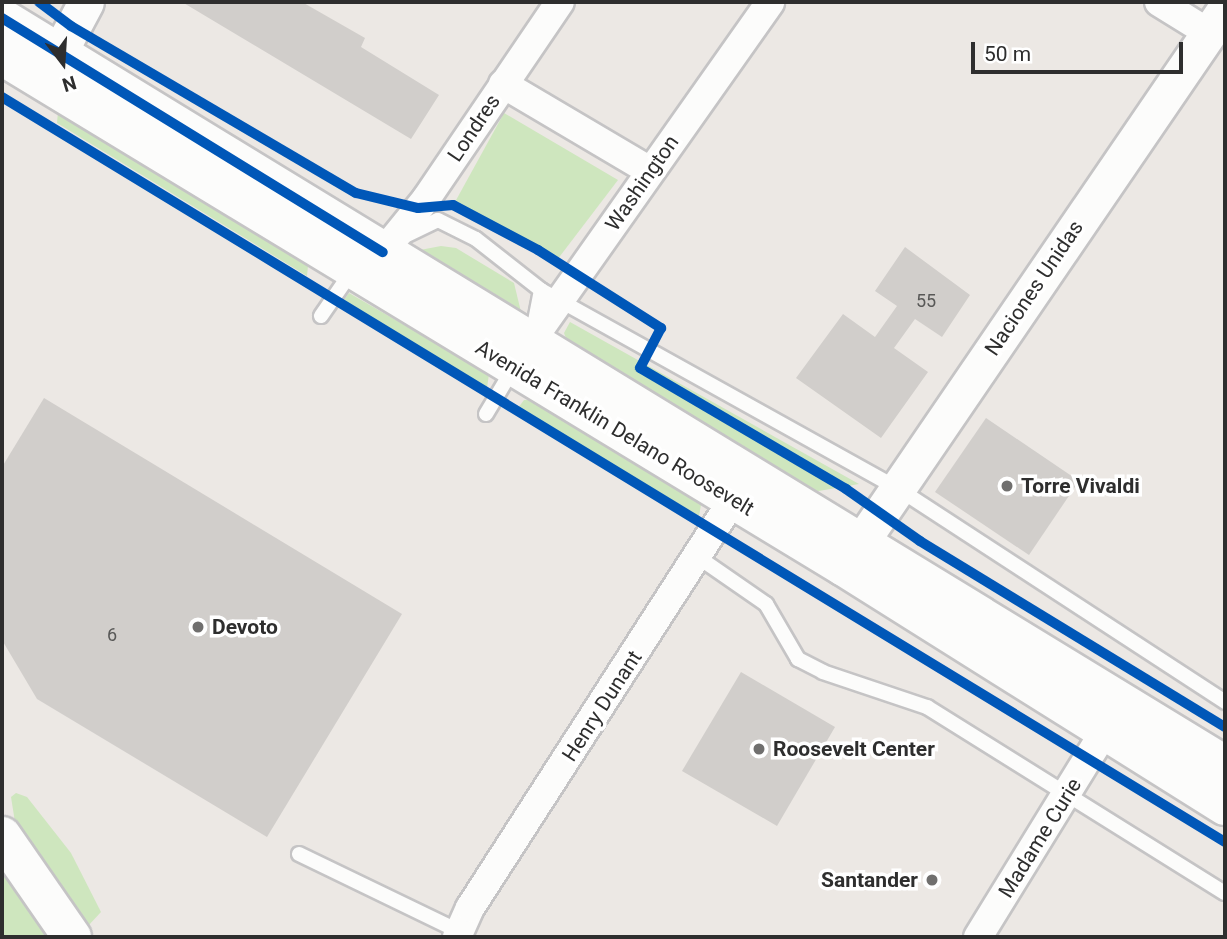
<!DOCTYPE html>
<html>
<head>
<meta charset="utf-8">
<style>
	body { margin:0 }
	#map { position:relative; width:1227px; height:939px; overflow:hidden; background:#ece8e4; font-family:Roboto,sans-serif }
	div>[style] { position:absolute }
	.green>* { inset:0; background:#cee6be }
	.building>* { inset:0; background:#d1cecb }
	.roads { filter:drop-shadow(2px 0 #c5c4c5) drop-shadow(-2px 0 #c5c4c5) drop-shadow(0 2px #c5c4c5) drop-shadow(0 -2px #c5c4c5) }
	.service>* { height:14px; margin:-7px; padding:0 7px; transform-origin:7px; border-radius:7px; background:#fcfcfb }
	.minor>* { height:28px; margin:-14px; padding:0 14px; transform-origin:14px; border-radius:14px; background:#fcfcfb }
	.tertiary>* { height:35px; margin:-17.5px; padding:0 17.5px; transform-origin:17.5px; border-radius:17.5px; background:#fcfcfb }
	.secondary>* { height:38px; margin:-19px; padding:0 19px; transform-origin:19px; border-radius:19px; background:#fcfcfb }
	.cycleway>* { height:10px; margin:-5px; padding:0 5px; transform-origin:5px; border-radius:5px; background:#0057b8 }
	.dots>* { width:19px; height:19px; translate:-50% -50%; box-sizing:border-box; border:4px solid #fff; border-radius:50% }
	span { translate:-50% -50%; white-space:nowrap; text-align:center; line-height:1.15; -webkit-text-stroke:7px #fff; paint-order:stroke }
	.number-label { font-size:18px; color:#585857 }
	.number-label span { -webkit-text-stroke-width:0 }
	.street-label { font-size:21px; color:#2e2e2e }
	.poi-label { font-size:21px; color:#2e2e2e; font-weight:700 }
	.left { translate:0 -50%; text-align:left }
	.right { translate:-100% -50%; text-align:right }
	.frame { position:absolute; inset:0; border:4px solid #2e2e2e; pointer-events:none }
	.north { position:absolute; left:28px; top:28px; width:70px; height:70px; -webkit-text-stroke:5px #fff; paint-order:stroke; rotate:163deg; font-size:19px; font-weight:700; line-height:28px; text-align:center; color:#2e2e2e }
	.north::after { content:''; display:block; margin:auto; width:24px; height:32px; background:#2e2e2e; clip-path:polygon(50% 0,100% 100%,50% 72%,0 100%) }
	.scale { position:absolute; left:971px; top:42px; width:212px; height:32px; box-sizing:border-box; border:4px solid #2e2e2e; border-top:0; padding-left:9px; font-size:21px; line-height:24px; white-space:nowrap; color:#2e2e2e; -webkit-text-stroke:5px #fff; paint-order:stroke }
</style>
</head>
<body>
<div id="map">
	<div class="green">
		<i style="clip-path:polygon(58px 112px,302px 260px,308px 266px,307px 276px,57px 123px)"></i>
		<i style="clip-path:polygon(504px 113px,618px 180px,554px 264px,455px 202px)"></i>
		<i style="clip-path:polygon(441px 246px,456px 248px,514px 283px,522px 316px,419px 255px,420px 250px)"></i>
		<i style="clip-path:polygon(349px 293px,489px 374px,487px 388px,343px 301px)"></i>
		<i style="clip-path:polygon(570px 322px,859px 484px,813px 492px,569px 346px,564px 333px)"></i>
		<i style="clip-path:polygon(524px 400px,530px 400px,696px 500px,701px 505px,699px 516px,518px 408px)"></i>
		<i style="clip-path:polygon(16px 793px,27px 797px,71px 853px,101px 912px,88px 926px,18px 841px,11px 797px)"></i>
		<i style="clip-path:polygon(2px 868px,52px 937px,2px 937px)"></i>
	</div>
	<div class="building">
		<i style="clip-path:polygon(182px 2px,302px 2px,365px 38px,361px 47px,439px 95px,411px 139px)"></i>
		<i style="clip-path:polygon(905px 247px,970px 295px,942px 337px,915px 319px,894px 348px,928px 372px,881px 438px,796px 378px,843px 314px,875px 337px,897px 306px,875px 291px)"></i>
		<i style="clip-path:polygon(44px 398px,402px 614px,267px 837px,37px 699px,2px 640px,2px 467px)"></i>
		<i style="clip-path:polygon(986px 418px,1079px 481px,1029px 555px,935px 492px)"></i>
		<i style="clip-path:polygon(741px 672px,835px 727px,777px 826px,682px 771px)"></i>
	</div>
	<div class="roads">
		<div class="service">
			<i style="left:407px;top:235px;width:34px;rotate:-26deg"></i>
			<i style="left:438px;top:220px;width:42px;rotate:26.6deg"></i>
			<i style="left:476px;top:239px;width:83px;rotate:38.1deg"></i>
			<i style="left:541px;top:290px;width:37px;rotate:101deg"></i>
			<i style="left:541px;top:290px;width:407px;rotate:29.1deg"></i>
			<i style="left:897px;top:488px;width:392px;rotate:33.1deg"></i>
			<i style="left:321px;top:316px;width:55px;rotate:-55.4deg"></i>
			<i style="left:486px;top:414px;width:55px;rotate:-59.2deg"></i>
			<i style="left:698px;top:557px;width:83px;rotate:34.7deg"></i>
			<i style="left:766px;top:604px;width:64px;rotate:59.8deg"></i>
			<i style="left:798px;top:659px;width:28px;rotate:27deg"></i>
			<i style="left:823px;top:672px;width:110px;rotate:18.6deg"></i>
			<i style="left:927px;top:707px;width:351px;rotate:32deg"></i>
			<i style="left:299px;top:854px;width:179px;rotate:25.8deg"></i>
		</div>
		<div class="minor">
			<i style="left:1159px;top:2px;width:59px;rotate:31.8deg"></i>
			<i style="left:503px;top:84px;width:171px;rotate:30.6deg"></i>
			<i style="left:383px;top:252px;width:68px;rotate:-50.9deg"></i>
			<i style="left:426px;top:199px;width:238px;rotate:-55.8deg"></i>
			<i style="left:520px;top:357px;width:434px;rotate:-54.8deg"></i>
			<i style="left:457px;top:937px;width:32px;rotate:-66deg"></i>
			<i style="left:470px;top:908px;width:504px;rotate:-57.22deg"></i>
			<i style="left:978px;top:937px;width:259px;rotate:-58.4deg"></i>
		</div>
		<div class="tertiary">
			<i style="left:45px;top:79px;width:87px;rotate:-62deg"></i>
			<i style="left:844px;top:567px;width:676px;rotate:-55.67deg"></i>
		</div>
		<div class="secondary">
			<i style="left:2px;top:18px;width:1433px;rotate:31.42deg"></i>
			<i style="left:2px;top:56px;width:985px;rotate:31.25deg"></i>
			<i style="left:844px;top:567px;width:450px;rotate:32.1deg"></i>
			<i style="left:2px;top:836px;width:123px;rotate:55.3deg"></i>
		</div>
	</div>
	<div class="cycleway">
		<i style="left:39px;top:2px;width:40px;rotate:37deg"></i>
		<i style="left:71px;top:26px;width:330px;rotate:30.4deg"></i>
		<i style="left:356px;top:193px;width:64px;rotate:13.6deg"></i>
		<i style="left:418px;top:208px;width:35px;rotate:-5deg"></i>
		<i style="left:453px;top:205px;width:96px;rotate:27.9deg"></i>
		<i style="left:538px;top:250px;width:146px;rotate:32.4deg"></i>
		<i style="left:661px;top:328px;width:45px;rotate:117.7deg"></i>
		<i style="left:640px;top:368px;width:239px;rotate:30.4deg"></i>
		<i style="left:846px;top:489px;width:90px;rotate:35.1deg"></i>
		<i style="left:920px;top:541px;width:357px;rotate:31.4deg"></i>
		<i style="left:2px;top:18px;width:447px;rotate:31.6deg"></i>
		<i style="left:2px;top:97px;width:1432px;rotate:31.35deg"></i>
	</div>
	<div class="dots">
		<i style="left:1007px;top:486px;background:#706f6e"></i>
		<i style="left:198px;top:627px;background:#706f6e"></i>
		<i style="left:759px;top:749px;background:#706f6e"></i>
		<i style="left:932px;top:880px;background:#706f6e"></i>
	</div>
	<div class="number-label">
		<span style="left:926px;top:301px">55</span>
		<span style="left:112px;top:635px">6</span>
	</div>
	<div class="street-label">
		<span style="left:474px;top:128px;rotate:-56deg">Londres</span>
		<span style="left:642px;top:183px;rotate:-55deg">Washington</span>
		<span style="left:1034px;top:288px;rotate:-56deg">Naciones Unidas</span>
		<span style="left:615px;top:428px;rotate:31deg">Avenida Franklin Delano Roosevelt</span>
		<span style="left:602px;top:706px;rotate:-57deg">Henry Dunant</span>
		<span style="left:1040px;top:838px;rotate:-58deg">Madame Curie</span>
	</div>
	<div class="poi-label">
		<span class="left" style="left:1021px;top:486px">Torre Vivaldi</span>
		<span class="left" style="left:212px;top:627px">Devoto</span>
		<span class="left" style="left:773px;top:749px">Roosevelt Center</span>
		<span class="right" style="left:918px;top:880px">Santander</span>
	</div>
	<div class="frame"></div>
	<div class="north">N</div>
	<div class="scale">50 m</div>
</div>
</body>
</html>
